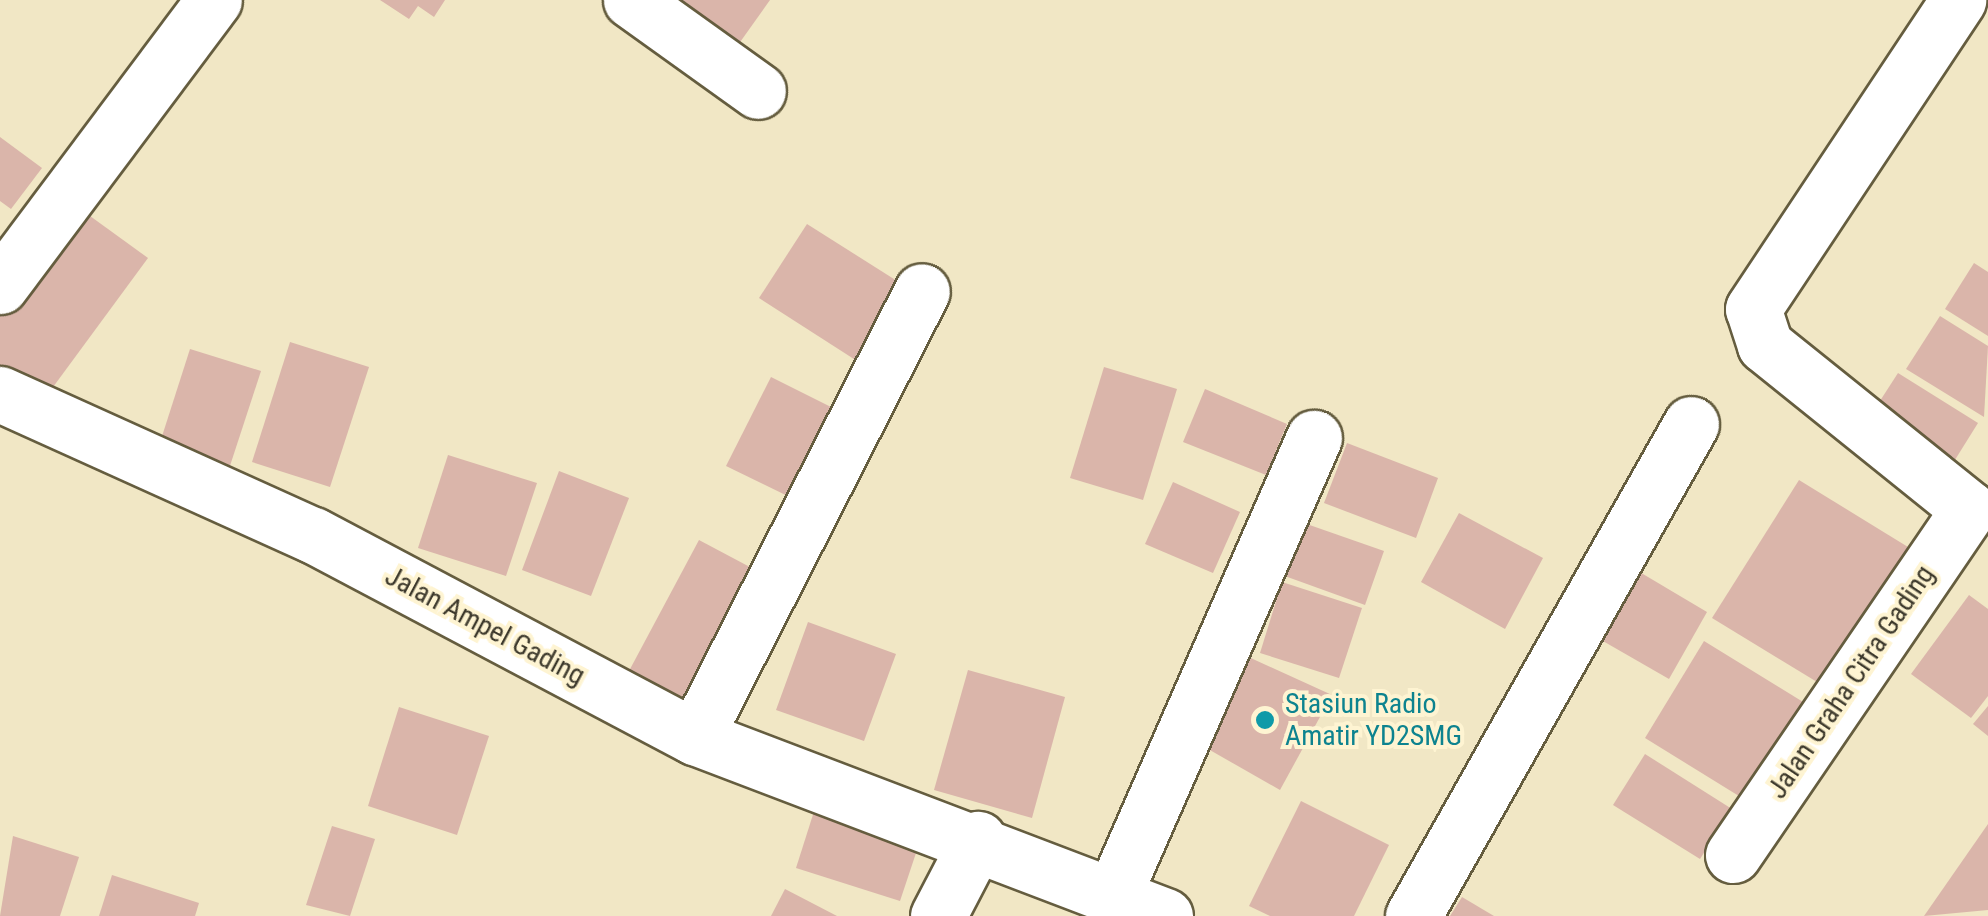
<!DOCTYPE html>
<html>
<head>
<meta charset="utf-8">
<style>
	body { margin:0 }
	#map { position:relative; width:1988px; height:916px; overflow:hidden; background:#f1e7c5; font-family:"Roboto Condensed",sans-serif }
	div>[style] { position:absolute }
	.building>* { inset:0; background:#dab5aa }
	.roads { filter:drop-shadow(2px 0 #655d3f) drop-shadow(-2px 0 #655d3f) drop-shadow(0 2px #655d3f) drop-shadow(0 -2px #655d3f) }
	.minor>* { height:55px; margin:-27.5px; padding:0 27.5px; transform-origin:27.5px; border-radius:27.5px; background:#fff }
	.dots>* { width:28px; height:28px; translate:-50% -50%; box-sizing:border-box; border:5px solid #fef4d2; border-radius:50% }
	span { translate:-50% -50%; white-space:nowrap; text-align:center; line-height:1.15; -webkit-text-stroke:8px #fef4d2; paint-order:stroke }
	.street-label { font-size:28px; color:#3d392c }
	.culture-label { font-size:28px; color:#0d838f }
	.left { translate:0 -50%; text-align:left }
</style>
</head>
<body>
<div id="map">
	<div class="building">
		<i style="clip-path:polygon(380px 0,445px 0,434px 17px,418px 6px,409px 19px)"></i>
		<i style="clip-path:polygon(675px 0,770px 0,738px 45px)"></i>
		<i style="clip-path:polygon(0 137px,42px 168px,11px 209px,0 201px)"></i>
		<i style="clip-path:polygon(79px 208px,148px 258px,45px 398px,0 366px,0 316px)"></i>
		<i style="clip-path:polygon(807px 224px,905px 286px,857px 361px,759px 298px)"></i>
		<i style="clip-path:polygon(1974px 263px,1988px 272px,1988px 336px,1945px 309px)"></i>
		<i style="clip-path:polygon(1940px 316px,1988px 346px,1984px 417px,1906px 369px)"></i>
		<i style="clip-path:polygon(290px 342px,369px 367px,330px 487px,252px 462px)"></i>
		<i style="clip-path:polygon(190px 349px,261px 371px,226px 478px,156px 455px)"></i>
		<i style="clip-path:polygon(1104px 367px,1177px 389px,1143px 500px,1070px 478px)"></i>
		<i style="clip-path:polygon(1898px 373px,1978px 423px,1948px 471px,1867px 421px)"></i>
		<i style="clip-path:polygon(771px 377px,849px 416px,804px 504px,726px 466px)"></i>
		<i style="clip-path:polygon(1205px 389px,1287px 424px,1266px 475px,1183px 442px)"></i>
		<i style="clip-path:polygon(1347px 443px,1438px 478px,1416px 538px,1324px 503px)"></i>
		<i style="clip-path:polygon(448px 455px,537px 483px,506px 576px,418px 548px)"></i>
		<i style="clip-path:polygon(559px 471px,629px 498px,591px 596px,522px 570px)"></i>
		<i style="clip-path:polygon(1799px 480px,1908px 547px,1822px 685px,1712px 618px)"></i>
		<i style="clip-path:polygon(1173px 482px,1240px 512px,1213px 573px,1145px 544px)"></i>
		<i style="clip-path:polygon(1459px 513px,1543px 558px,1505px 629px,1421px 582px)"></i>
		<i style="clip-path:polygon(1301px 522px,1384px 551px,1365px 605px,1282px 575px)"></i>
		<i style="clip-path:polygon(699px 540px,765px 575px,695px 706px,629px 671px)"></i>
		<i style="clip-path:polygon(1621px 561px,1707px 612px,1669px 679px,1582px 629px)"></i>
		<i style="clip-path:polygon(1282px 582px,1362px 608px,1339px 678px,1260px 653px)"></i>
		<i style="clip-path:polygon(1969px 595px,1988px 609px,1988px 696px,1971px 718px,1911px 674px)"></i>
		<i style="clip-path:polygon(808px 622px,896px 654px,864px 741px,776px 710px)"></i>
		<i style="clip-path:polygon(1704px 641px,1808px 705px,1747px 801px,1645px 738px)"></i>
		<i style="clip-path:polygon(1242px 654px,1332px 695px,1280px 790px,1201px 745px)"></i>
		<i style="clip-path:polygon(968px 670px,1065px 697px,1032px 818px,934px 790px)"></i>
		<i style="clip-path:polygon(1988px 706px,1988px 736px,1973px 724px)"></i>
		<i style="clip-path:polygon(399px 707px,489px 736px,457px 835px,368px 806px)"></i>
		<i style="clip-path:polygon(1645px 754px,1732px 809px,1700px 859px,1613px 805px)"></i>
		<i style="clip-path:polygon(1301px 801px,1389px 845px,1354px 916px,1270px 916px,1249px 906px)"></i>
		<i style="clip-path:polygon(817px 802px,922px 835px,900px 901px,796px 868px)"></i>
		<i style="clip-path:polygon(1988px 824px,1988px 910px,1924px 916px)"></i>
		<i style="clip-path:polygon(332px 826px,375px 839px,350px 916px,306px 905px)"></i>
		<i style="clip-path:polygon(13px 836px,79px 857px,60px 916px,0 916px)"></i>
		<i style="clip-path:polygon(112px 875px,199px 903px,195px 916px,99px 916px)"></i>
		<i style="clip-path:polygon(785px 889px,837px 916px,771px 916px)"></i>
		<i style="clip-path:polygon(1462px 897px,1494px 916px,1450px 916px)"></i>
	</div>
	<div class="roads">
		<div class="minor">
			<i style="left:631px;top:0;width:156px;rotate:35.6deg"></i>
			<i style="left:0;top:286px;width:357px;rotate:-53.2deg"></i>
			<i style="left:0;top:394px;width:343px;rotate:24.3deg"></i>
			<i style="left:313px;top:535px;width:432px;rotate:27.9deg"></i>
			<i style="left:695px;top:737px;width:503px;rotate:20.85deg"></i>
			<i style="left:695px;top:737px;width:500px;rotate:-63.03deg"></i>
			<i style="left:1733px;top:855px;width:419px;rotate:-55.7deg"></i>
			<i style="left:1969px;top:509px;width:262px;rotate:-141.2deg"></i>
			<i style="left:1765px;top:345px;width:38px;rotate:-108deg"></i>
			<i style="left:1753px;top:309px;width:371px;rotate:-56.4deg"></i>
			<i style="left:1115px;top:891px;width:495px;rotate:-66.3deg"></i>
			<i style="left:938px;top:916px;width:87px;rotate:-62.5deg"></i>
			<i style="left:1413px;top:916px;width:565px;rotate:-60.53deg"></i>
		</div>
	</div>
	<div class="dots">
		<i style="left:1265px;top:720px;background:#0f9aa8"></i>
	</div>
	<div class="street-label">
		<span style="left:485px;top:626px;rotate:28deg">Jalan Ampel Gading</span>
		<span style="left:1851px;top:682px;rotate:-56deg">Jalan Graha Citra Gading</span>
	</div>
	<div class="culture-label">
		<span class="left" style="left:1285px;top:720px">Stasiun Radio<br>Amatir YD2SMG</span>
	</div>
</div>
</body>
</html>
